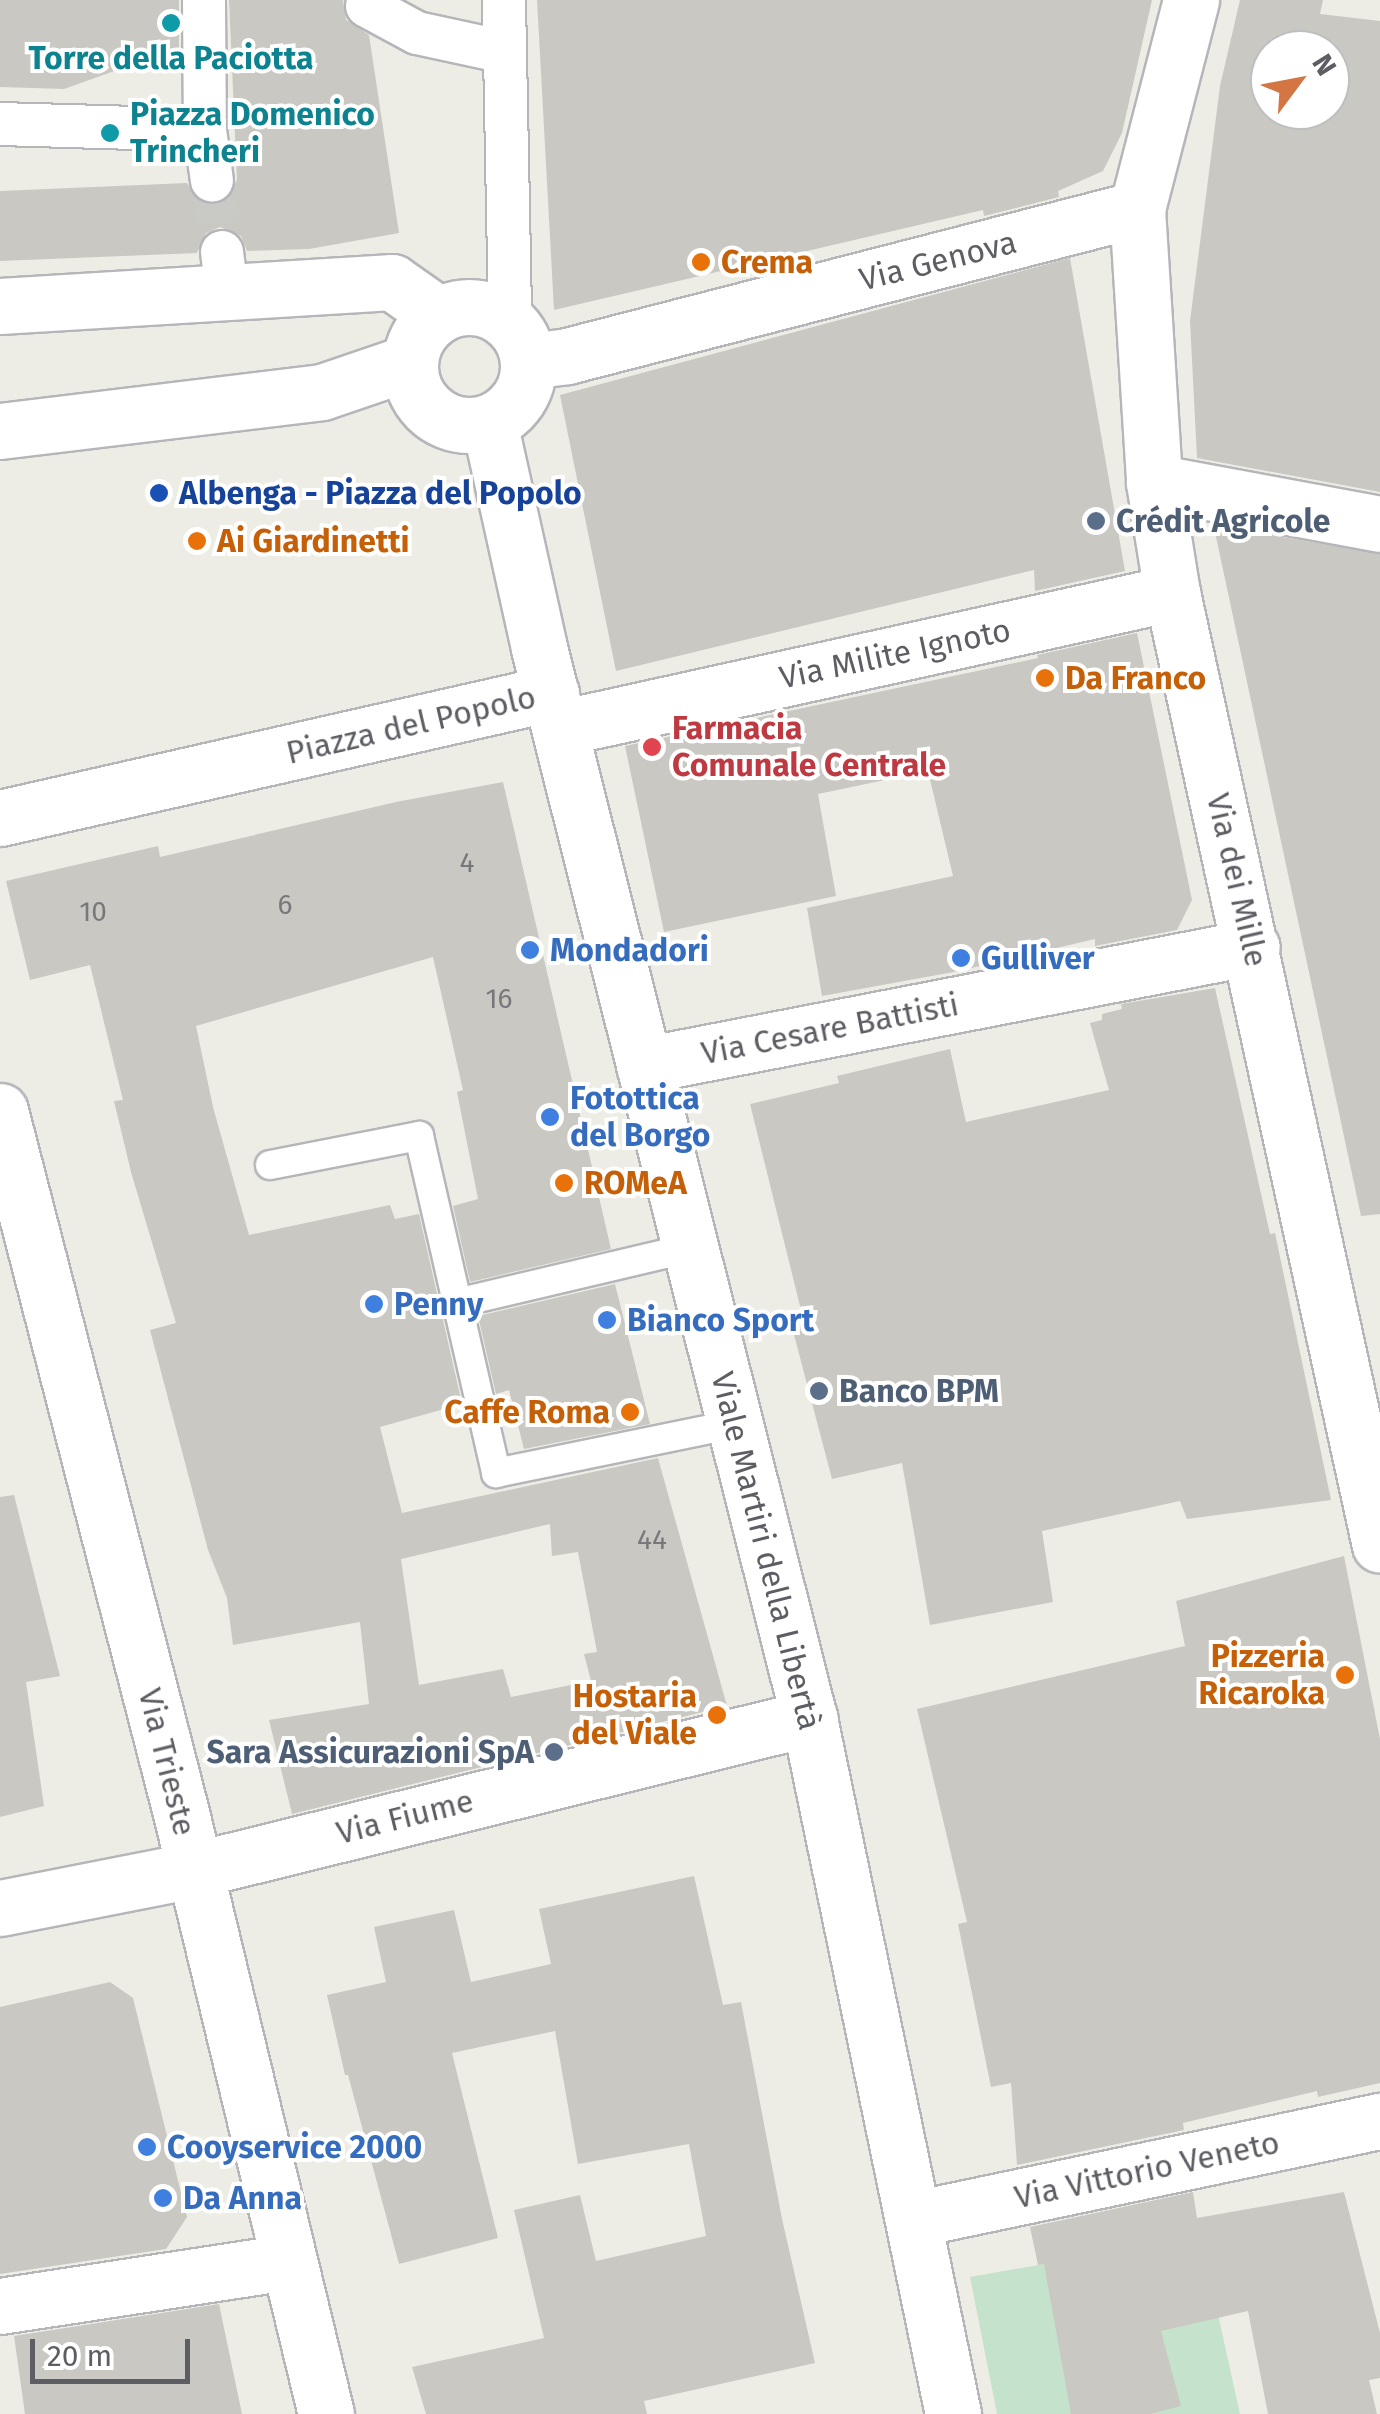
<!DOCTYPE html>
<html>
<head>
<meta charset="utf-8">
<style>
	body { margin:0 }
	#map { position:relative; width:1380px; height:2414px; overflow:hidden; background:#edede5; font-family:"Fira Sans",sans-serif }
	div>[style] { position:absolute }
	.green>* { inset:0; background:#c5e2cc }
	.building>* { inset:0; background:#c9c8c2 }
	.pedestrian-tunnel>* { height:42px; margin-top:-21px; transform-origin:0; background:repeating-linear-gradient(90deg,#c9c9c5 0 42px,transparent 0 63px) }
	.roads { filter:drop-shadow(2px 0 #b5b5ba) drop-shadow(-2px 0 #b5b5ba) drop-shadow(0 2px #b5b5ba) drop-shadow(0 -2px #b5b5ba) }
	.service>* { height:28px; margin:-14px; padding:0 14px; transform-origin:14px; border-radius:14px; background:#fff }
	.pedestrian>* { height:42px; margin:-21px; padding:0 21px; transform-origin:21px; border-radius:21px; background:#fff }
	.minor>* { height:55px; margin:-27.5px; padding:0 27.5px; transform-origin:27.5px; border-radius:27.5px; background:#fff }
	.tertiary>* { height:55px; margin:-27.5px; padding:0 27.5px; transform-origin:27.5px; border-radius:27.5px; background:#fff }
	.secondary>* { height:55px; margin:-27.5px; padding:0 27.5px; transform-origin:27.5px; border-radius:27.5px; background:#fff }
	.secondary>.ring { margin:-27.5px; padding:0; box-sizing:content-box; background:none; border:55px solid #fff; border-radius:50% }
	.dots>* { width:28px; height:28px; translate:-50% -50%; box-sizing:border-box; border:5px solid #fff; border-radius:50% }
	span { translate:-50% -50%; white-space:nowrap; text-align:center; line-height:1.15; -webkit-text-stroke:8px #fff; paint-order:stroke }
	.number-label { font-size:28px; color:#78787c }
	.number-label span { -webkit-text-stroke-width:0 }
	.culture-label { font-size:32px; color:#0d838f; font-weight:700 }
	.left { translate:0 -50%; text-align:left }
	.street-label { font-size:32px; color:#5d5e64 }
	.food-label { font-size:32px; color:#c56008; font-weight:700 }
	.right { translate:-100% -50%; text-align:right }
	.transit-label { font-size:32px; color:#164399; font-weight:700 }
	.service-label { font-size:32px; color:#4e5e75; font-weight:700 }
	.health-label { font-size:32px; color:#be3a42; font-weight:700 }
	.shop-label { font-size:32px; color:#366cbe; font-weight:700 }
	.north { position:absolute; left:1250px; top:30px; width:100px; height:100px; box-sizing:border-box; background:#fff; border:2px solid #bebfc1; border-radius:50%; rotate:58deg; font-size:28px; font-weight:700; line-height:40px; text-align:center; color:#5d5e64 }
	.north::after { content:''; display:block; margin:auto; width:35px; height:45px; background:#d47644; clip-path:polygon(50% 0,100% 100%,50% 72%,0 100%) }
	.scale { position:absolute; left:30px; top:2339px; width:160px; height:45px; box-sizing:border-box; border:5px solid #5d5e64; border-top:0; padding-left:12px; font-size:30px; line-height:35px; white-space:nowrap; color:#5d5e64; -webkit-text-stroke:8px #fff; paint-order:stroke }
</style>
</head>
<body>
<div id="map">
	<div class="green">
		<i style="clip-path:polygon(1198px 2224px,1240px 2414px,997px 2414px,970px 2277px,1038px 2265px)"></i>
	</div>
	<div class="building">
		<i style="clip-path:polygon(0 0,179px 0,179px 48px,64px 89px,0 87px)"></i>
		<i style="clip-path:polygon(229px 0,343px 0,346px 20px,369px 35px,399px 233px,309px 249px,247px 251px,241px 236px,220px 227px,206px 233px,197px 253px,0 261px,0 191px,187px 183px,202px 204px,214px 206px,228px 200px,237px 179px)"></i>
		<i style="clip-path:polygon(537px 0,1152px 0,1122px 133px,1103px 171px,1058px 191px,1059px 197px,984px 216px,983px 210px,554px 310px)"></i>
		<i style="clip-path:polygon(evenodd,1240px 0,1323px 0,1320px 14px,1380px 21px,1380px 492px,1197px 458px,1190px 321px,1220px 86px,1240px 0,1270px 50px,1330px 50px,1330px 110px,1270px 110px,1270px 50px)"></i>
		<i style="clip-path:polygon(1070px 258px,1125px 571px,1035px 591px,1034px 570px,616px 671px,560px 395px)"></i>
		<i style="clip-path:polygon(1219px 526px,1380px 554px,1380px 1214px,1361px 1216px,1215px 532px)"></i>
		<i style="clip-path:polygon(1137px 633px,1192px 900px,1177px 930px,1095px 946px,1095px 939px,959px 971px,822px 996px,807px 908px,953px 876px,928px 771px,818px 794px,836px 896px,664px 932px,625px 746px,1038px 658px,1037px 655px)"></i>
		<i style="clip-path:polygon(evenodd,503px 782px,611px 1249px,470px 1282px,453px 1206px,478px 1199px,457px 1092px,463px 1090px,433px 957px,196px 1026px,213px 1107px,249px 1235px,390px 1205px,395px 1219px,419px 1214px,462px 1404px,380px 1427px,402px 1513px,658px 1458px,727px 1706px,292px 1814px,269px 1720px,369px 1704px,360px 1622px,233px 1645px,227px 1598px,208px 1550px,150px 1330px,176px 1323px,131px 1172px,114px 1101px,123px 1100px,90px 965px,30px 980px,6px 881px,158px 846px,160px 857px,396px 802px,503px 782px,550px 1524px,552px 1556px,578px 1552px,597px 1652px,584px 1654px,591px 1681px,511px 1697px,503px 1669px,419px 1685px,401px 1559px,550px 1524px)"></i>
		<i style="clip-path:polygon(1215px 988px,1270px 1234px,1275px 1233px,1331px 1500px,1187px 1519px,1180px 1501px,1042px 1531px,1053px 1602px,930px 1625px,902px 1463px,832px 1479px,788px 1312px,801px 1310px,750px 1104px,839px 1083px,837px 1076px,950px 1049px,966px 1122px,1109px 1090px,1090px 1023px,1102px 1020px,1102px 1014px,1122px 1009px,1121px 1004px)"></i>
		<i style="clip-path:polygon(615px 1284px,650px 1424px,524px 1449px,509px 1390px,496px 1394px,478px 1316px)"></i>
		<i style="clip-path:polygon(14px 1495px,60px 1676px,26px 1682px,44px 1806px,0 1817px,0 1497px)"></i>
		<i style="clip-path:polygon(1344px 1556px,1380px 1739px,1380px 2083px,1318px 2097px,1317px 2091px,1183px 2123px,1184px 2130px,1017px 2165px,1011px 2083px,991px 2087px,958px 1924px,967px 1922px,917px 1709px,1185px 1646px,1176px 1601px)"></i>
		<i style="clip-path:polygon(694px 1876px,723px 2005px,741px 2002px,782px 2219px,815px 2363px,644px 2401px,647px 2414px,426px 2414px,412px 2367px,544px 2338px,514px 2210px,580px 2195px,596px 2261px,706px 2236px,689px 2144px,578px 2164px,555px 2031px,452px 2053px,498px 2238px,399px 2264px,348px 2075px,345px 2075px,327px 1995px,386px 1982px,374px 1927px,454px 1910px,471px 1982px,551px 1964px,539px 1909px)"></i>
		<i style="clip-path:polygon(110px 1982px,133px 1998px,187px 2217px,166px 2249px,0 2274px,0 2007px)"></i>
		<i style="clip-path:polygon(1193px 2192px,1197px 2218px,1344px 2192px,1380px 2333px,1380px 2378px,1369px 2380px,1377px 2414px,1268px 2414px,1248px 2311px,1161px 2331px,1181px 2406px,1150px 2414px,1071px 2414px,1044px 2264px,1038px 2265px,1030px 2227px)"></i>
		<i style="clip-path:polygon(219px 2304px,242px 2414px,25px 2414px,14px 2336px)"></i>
	</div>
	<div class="pedestrian-tunnel">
		<i style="left:212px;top:181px;width:72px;rotate:82deg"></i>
	</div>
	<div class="roads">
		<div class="service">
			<i style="left:270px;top:1165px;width:152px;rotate:-11deg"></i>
			<i style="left:419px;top:1136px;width:346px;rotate:77.1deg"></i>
			<i style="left:496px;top:1473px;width:244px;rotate:-11.6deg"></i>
			<i style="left:457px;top:1303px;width:239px;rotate:-13.3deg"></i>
		</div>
		<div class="pedestrian">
			<i style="left:204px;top:0;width:130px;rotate:89.6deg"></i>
			<i style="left:205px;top:130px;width:51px;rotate:82.2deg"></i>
			<i style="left:504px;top:0;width:323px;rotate:88.9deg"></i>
			<i style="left:367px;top:6px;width:57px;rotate:28.4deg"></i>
			<i style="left:417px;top:33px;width:90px;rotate:12.2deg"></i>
			<i style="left:0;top:124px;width:205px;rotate:1.7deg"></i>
			<i style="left:222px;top:252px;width:41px;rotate:83deg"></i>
		</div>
		<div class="minor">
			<i style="left:1137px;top:209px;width:274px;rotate:86.4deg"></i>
			<i style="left:1154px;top:482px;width:112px;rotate:80.8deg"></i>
			<i style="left:1172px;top:593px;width:974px;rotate:77.68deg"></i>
			<i style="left:0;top:306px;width:393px;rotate:-3.5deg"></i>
			<i style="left:392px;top:282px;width:57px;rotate:35.1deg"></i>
			<i style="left:1154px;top:482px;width:230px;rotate:10.5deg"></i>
			<i style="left:560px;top:728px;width:627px;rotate:-12.44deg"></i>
			<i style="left:0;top:818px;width:565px;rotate:-12.78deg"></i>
			<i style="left:644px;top:1065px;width:619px;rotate:-10.98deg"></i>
			<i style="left:0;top:1908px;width:198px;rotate:-11.1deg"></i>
			<i style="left:194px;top:1870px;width:634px;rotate:-13.88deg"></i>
			<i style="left:914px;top:2219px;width:476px;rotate:-11.9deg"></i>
			<i style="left:0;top:2306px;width:292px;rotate:-8.7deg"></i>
		</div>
		<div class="tertiary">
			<i style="left:489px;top:422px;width:231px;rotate:77.5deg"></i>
			<i style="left:539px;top:648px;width:1104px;rotate:75.84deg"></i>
			<i style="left:809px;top:1718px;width:711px;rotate:78.31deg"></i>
			<i style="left:0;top:1111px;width:729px;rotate:75.54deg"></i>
			<i style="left:182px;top:1817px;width:614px;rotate:76.44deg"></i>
		</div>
		<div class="secondary">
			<i class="ring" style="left:410px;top:307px;width:63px;height:63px"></i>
			<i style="left:528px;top:361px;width:39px;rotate:-7deg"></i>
			<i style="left:567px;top:356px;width:589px;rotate:-14.46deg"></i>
			<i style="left:1137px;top:209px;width:216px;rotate:-75.5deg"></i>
			<i style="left:0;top:431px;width:324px;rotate:-6.9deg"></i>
			<i style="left:322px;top:392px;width:93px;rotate:-18.8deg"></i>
		</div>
	</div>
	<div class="dots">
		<i style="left:171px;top:23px;background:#0f9aa8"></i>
		<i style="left:110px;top:133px;background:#0f9aa8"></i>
		<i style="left:701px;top:262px;background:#e8710a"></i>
		<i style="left:159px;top:493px;background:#1a4fb4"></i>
		<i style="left:1096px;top:521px;background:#5c6f8a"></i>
		<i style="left:197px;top:541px;background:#e8710a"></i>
		<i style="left:1045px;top:678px;background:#e8710a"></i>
		<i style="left:652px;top:747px;background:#e0444e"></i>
		<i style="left:530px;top:950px;background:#3f7fe0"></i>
		<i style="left:961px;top:958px;background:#3f7fe0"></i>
		<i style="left:550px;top:1117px;background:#3f7fe0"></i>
		<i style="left:564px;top:1183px;background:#e8710a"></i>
		<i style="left:374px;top:1304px;background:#3f7fe0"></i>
		<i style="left:607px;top:1320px;background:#3f7fe0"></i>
		<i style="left:819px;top:1391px;background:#5c6f8a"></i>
		<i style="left:630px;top:1412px;background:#e8710a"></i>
		<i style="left:1345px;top:1675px;background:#e8710a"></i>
		<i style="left:717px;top:1715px;background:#e8710a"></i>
		<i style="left:554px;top:1752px;background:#5c6f8a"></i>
		<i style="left:147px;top:2147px;background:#3f7fe0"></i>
		<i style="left:163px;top:2198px;background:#3f7fe0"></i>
	</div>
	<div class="number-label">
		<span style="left:467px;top:863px">4</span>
		<span style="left:285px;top:905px">6</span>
		<span style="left:93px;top:912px">10</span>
		<span style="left:499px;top:999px">16</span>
		<span style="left:652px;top:1540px">44</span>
	</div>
	<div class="culture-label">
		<span style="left:171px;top:58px">Torre della Paciotta</span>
		<span class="left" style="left:130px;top:133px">Piazza Domenico<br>Trincheri</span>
	</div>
	<div class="street-label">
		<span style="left:938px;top:261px;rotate:-14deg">Via Genova</span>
		<span style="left:895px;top:654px;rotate:-12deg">Via Milite Ignoto</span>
		<span style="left:411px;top:725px;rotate:-13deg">Piazza del Popolo</span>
		<span style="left:1237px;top:880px;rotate:77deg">Via dei Mille</span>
		<span style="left:830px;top:1029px;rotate:-11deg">Via Cesare Battisti</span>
		<span style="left:766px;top:1551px;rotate:76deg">Viale Martiri della Libertà</span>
		<span style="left:167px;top:1762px;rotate:76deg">Via Trieste</span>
		<span style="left:405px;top:1817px;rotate:-14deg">Via Fiume</span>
		<span style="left:1147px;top:2170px;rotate:-12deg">Via Vittorio Veneto</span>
	</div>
	<div class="food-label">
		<span class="left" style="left:721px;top:262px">Crema</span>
		<span class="left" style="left:217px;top:541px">Ai Giardinetti</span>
		<span class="left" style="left:1065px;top:678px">Da Franco</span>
		<span class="left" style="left:584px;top:1183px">ROMeA</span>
		<span class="right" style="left:610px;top:1412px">Caffe Roma</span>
		<span class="right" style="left:1325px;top:1675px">Pizzeria<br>Ricaroka</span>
		<span class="right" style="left:697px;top:1715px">Hostaria<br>del Viale</span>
	</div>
	<div class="transit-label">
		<span class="left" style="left:179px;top:493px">Albenga - Piazza del Popolo</span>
	</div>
	<div class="service-label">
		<span class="left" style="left:1116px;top:521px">Crédit Agricole</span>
		<span class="left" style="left:839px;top:1391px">Banco BPM</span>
		<span class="right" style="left:534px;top:1752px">Sara Assicurazioni SpA</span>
	</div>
	<div class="health-label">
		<span class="left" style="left:672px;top:747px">Farmacia<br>Comunale Centrale</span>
	</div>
	<div class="shop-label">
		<span class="left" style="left:550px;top:950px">Mondadori</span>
		<span class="left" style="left:981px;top:958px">Gulliver</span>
		<span class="left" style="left:570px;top:1117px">Fotottica<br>del Borgo</span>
		<span class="left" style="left:394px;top:1304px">Penny</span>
		<span class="left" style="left:627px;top:1320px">Bianco Sport</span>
		<span class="left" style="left:167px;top:2147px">Cooyservice 2000</span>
		<span class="left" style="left:183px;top:2198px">Da Anna</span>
	</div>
	<div class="north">N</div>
	<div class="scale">20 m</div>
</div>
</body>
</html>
